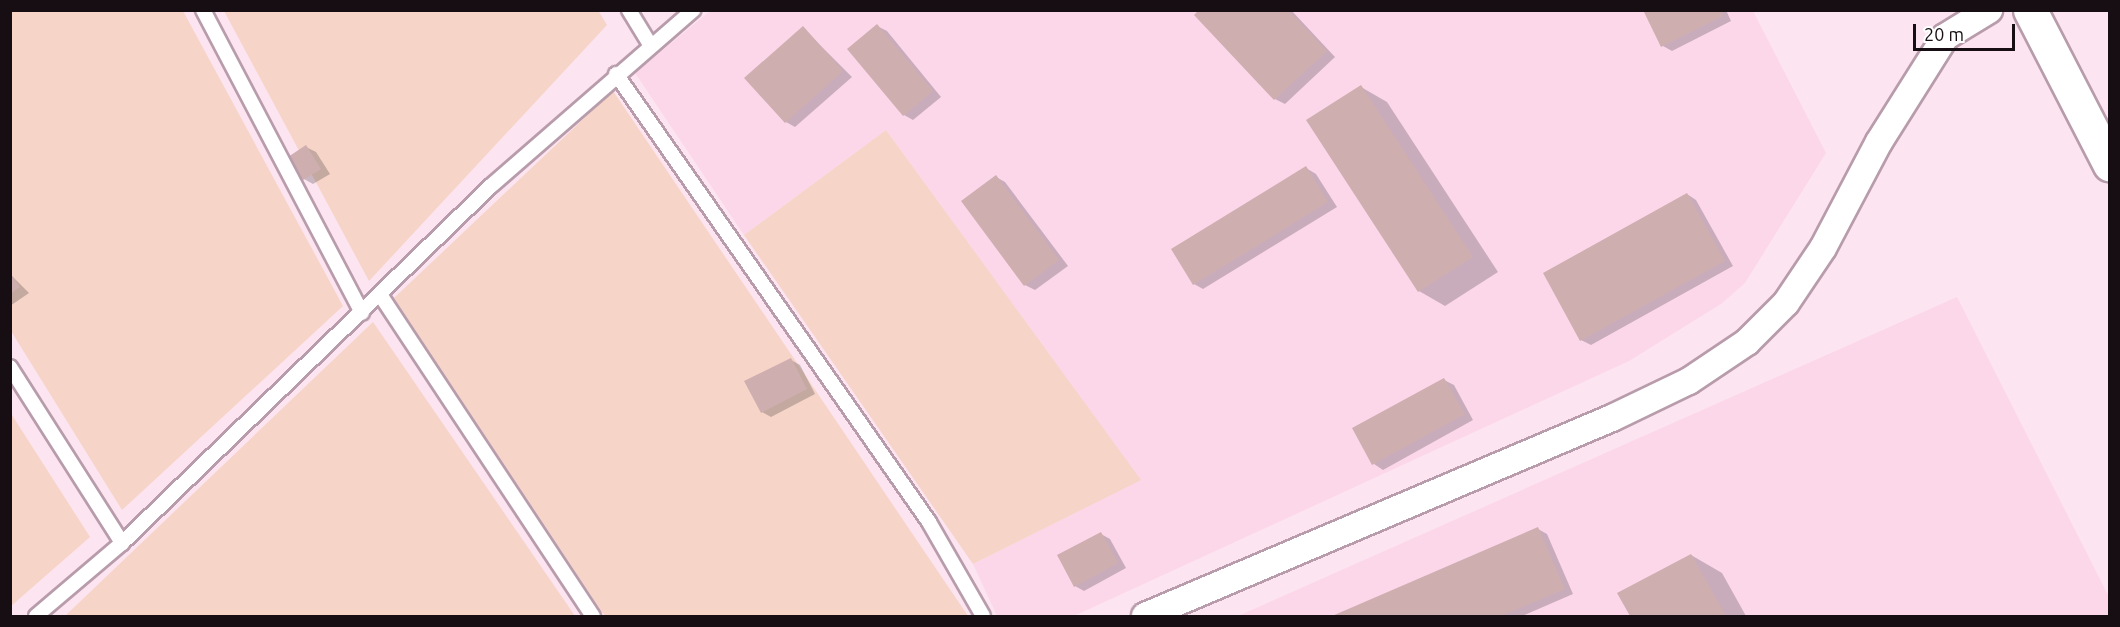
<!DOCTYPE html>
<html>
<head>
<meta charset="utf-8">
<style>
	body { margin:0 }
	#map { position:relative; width:2120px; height:627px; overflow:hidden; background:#fce4f0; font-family:Ubuntu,sans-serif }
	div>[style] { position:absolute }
	.built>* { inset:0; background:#fcd7ea }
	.green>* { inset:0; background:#f6d4c8 }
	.shadow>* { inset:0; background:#0003 }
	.building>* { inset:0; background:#cfaeb0 }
	.roads { filter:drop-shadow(2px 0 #b89cab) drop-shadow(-2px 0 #b89cab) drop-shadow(0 2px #b89cab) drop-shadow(0 -2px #b89cab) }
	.lane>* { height:14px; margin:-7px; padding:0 7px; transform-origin:7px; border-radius:7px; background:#fff }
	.street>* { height:26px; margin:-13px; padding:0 13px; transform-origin:13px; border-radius:13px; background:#fff }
	.primary>* { height:33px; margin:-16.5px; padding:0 16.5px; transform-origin:16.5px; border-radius:16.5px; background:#fff }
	span { translate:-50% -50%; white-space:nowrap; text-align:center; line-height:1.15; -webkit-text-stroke:6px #fff; paint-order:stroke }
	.frame { position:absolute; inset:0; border:12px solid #170e13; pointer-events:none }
	.scale { position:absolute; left:1913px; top:24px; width:102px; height:27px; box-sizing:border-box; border:3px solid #170e13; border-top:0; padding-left:8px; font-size:18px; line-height:21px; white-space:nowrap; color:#170e13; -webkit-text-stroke:4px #fff; paint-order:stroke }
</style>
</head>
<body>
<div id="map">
	<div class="built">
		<i style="clip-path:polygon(710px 11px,1753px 11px,1826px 153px,1745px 283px,1721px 304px,1629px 361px,1074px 616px,997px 616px,973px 564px,1140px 480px,886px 130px,744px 235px,635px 73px)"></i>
		<i style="clip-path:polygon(1957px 297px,2110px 599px,2109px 616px,1238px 616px)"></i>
	</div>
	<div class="green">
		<i style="clip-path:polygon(598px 10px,607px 25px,369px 281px,224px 11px)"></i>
		<i style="clip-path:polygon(11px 11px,183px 11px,343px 306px,122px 510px,11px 331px)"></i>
		<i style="clip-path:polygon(613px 91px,968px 616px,605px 616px,596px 603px,394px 298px)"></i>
		<i style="clip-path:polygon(886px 130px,1141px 480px,973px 564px,744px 235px)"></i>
		<i style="clip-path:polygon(373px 322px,575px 616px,65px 616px)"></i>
		<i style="clip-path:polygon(10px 412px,90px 537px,11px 606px,10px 606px)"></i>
	</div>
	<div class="shadow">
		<i style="clip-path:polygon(1201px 10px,1291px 10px,1335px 57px,1285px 104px,1275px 99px)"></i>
		<i style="clip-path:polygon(1645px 10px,1726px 10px,1731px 21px,1672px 51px,1663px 46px)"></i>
		<i style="clip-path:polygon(877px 26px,887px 31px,941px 97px,913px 120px,904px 115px)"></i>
		<i style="clip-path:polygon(803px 28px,852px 77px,795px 127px,786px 122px)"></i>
		<i style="clip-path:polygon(1361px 87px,1387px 102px,1498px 272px,1445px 306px,1419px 291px)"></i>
		<i style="clip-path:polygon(306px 147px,316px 152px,330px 174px,313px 184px,304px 179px)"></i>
		<i style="clip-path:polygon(1306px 168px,1316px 174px,1337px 207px,1203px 289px,1194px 284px)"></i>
		<i style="clip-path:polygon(996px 177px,1005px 182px,1068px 266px,1035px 290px,1025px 285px,963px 202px)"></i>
		<i style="clip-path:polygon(1687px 194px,1696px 200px,1733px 266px,1591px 345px,1581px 340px)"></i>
		<i style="clip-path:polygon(10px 274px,29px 293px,10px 306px)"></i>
		<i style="clip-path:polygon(791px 360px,800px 365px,815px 394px,771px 417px,762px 412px)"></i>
		<i style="clip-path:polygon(1444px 380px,1454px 385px,1473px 420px,1383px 470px,1374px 464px)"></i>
		<i style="clip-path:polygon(1538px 529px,1547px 534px,1573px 594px,1522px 616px,1336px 616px)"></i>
		<i style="clip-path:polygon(1101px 534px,1110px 539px,1126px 568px,1084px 591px,1075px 586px)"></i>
		<i style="clip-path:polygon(1691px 555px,1722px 573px,1746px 616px,1631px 616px,1619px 594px)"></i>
	</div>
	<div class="building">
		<i style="clip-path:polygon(1199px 10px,1288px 10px,1327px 51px,1274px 100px,1194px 15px)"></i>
		<i style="clip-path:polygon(1643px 10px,1720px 10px,1723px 16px,1661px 47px)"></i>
		<i style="clip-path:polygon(877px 24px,933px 91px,903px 116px,847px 49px)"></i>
		<i style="clip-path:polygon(803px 26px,843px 71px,785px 123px,744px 78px)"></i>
		<i style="clip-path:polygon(1361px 85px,1473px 257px,1418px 292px,1306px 120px)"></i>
		<i style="clip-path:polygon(306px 145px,321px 169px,303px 180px,288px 157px)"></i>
		<i style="clip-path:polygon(1306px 166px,1328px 202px,1193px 285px,1171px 249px)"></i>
		<i style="clip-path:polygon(996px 175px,1059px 260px,1024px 286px,961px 201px)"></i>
		<i style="clip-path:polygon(1687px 193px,1725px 261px,1580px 341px,1543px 273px)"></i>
		<i style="clip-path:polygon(10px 273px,20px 287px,10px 294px)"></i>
		<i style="clip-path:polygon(791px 358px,807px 389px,761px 413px,744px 381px)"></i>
		<i style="clip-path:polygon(1444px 378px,1465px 414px,1372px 465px,1352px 428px)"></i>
		<i style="clip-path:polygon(1538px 527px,1565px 589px,1501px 616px,1332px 616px)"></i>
		<i style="clip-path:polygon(1101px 532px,1118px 563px,1074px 587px,1057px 555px)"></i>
		<i style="clip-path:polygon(1691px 554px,1726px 616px,1630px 616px,1617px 593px)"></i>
	</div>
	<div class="roads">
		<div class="lane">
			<i style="left:203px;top:10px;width:342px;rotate:62.3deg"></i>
			<i style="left:629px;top:10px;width:42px;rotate:58.6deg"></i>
			<i style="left:616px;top:74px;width:547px;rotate:55.06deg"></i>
			<i style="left:929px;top:522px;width:108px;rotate:60.1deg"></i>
			<i style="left:381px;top:296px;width:384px;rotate:56.5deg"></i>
			<i style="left:10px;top:367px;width:209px;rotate:57.5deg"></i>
			<i style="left:36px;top:616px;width:113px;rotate:-40.3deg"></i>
			<i style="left:122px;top:543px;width:515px;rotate:-44.06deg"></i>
			<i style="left:492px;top:185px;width:267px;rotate:-41deg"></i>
		</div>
		<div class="street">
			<i style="left:1145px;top:616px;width:507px;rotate:-22.98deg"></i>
			<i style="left:1612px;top:418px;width:85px;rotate:-25.7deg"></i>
			<i style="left:1689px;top:381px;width:70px;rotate:-33.9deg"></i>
			<i style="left:1747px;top:342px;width:55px;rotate:-45deg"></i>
			<i style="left:1786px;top:303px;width:66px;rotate:-56.1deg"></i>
			<i style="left:1823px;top:248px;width:120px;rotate:-62.2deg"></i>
			<i style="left:1879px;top:142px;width:124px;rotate:-57.8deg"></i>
			<i style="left:1945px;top:37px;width:52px;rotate:-31.5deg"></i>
		</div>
		<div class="primary">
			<i style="left:2030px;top:10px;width:174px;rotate:62.7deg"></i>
		</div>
	</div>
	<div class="frame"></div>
	<div class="scale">20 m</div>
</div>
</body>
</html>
